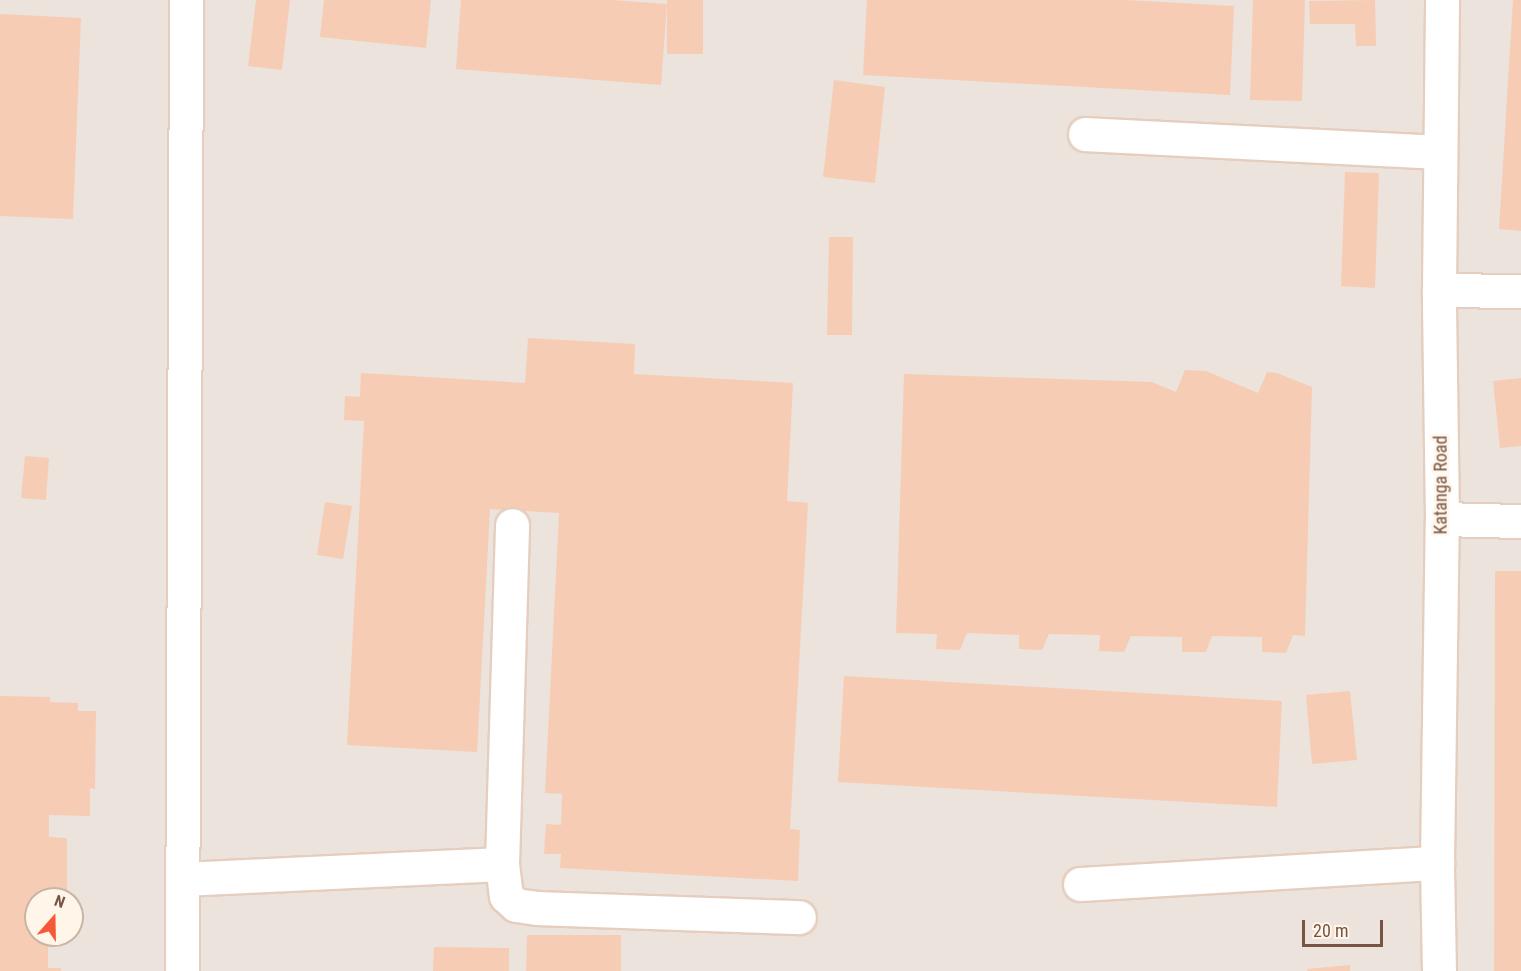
<!DOCTYPE html>
<html>
<head>
<meta charset="utf-8">
<style>
	body { margin:0 }
	#map { position:relative; width:1521px; height:971px; overflow:hidden; background:#fef1e0; font-family:"Roboto Condensed",sans-serif }
	div>[style] { position:absolute }
	.industrial>* { inset:0; background:#ece3dc }
	.building>* { inset:0; background:#f6ccb5 }
	.roads { filter:drop-shadow(2px 0 #e5cebe) drop-shadow(-2px 0 #e5cebe) drop-shadow(0 2px #e5cebe) drop-shadow(0 -2px #e5cebe) }
	.minor>* { height:33px; margin:-16.5px; padding:0 16.5px; transform-origin:16.5px; border-radius:16.5px; background:#fff }
	span { translate:-50% -50%; white-space:nowrap; text-align:center; line-height:1.15; -webkit-text-stroke:5px #fff5e8; paint-order:stroke }
	.street-label { font-size:18px; color:#775545 }
	.north { position:absolute; left:24px; top:887px; width:60px; height:60px; box-sizing:border-box; background:#fff5e8; border:2px solid #c9b5a7; border-radius:50%; rotate:20deg; font-size:16px; font-weight:700; line-height:24px; text-align:center; color:#775545 }
	.north::after { content:''; display:block; margin:auto; width:21px; height:27px; background:#f55a38; clip-path:polygon(50% 0,100% 100%,50% 72%,0 100%) }
	.scale { position:absolute; left:1302px; top:920px; width:81px; height:27px; box-sizing:border-box; border:3px solid #775545; border-top:0; padding-left:8px; font-size:18px; line-height:21px; white-space:nowrap; color:#775545; -webkit-text-stroke:4px #fff5e8; paint-order:stroke }
</style>
</head>
<body>
<div id="map">
	<div class="industrial">
		<i style="clip-path:polygon(evenodd,0 0,1521px 0,1521px 971px,0 971px,0 0,36px 899px,72px 899px,72px 935px,36px 935px,36px 899px)"></i>
	</div>
	<div class="building">
		<i style="clip-path:polygon(256px 0,290px 0,282px 70px,248px 66px)"></i>
		<i style="clip-path:polygon(324px 0,431px 0,426px 48px,320px 37px)"></i>
		<i style="clip-path:polygon(461px 0,612px 0,667px 4px,661px 85px,456px 69px)"></i>
		<i style="clip-path:polygon(667px 0,703px 0,703px 54px,667px 54px)"></i>
		<i style="clip-path:polygon(867px 0,1126px 0,1234px 6px,1230px 95px,863px 75px)"></i>
		<i style="clip-path:polygon(1253px 0,1305px 0,1302px 101px,1250px 100px)"></i>
		<i style="clip-path:polygon(1375px 0,1376px 46px,1356px 46px,1355px 24px,1310px 24px,1309px 1px)"></i>
		<i style="clip-path:polygon(1513px 0,1521px 0,1521px 231px,1499px 229px)"></i>
		<i style="clip-path:polygon(0 14px,81px 18px,73px 219px,0 216px)"></i>
		<i style="clip-path:polygon(834px 80px,885px 87px,875px 183px,823px 177px)"></i>
		<i style="clip-path:polygon(1345px 172px,1379px 173px,1375px 288px,1341px 286px)"></i>
		<i style="clip-path:polygon(829px 237px,853px 237px,852px 335px,827px 335px)"></i>
		<i style="clip-path:polygon(528px 338px,635px 344px,634px 374px,793px 383px,787px 501px,808px 503px,790px 829px,800px 830px,798px 881px,560px 868px,561px 854px,544px 854px,546px 824px,561px 825px,562px 794px,545px 793px,559px 513px,490px 509px,477px 752px,347px 745px,364px 421px,344px 420px,345px 396px,360px 397px,361px 373px,525px 383px)"></i>
		<i style="clip-path:polygon(1185px 370px,1206px 371px,1258px 393px,1267px 372px,1277px 373px,1312px 387px,1305px 636px,1293px 635px,1286px 653px,1262px 652px,1262px 637px,1212px 636px,1206px 652px,1182px 652px,1182px 637px,1131px 636px,1124px 652px,1099px 651px,1100px 635px,1049px 634px,1042px 650px,1019px 649px,1019px 635px,967px 633px,960px 650px,936px 649px,937px 634px,896px 633px,904px 374px,1152px 382px,1176px 392px)"></i>
		<i style="clip-path:polygon(1521px 378px,1521px 446px,1500px 448px,1493px 381px)"></i>
		<i style="clip-path:polygon(25px 456px,49px 458px,46px 500px,21px 498px)"></i>
		<i style="clip-path:polygon(325px 502px,352px 506px,343px 559px,317px 555px)"></i>
		<i style="clip-path:polygon(1495px 571px,1521px 571px,1521px 971px,1494px 971px)"></i>
		<i style="clip-path:polygon(844px 676px,1282px 701px,1277px 807px,838px 782px)"></i>
		<i style="clip-path:polygon(1350px 691px,1357px 760px,1312px 764px,1306px 695px)"></i>
		<i style="clip-path:polygon(0 696px,50px 697px,50px 702px,78px 703px,78px 711px,96px 711px,95px 789px,90px 788px,90px 816px,49px 815px,49px 837px,67px 838px,67px 899px,36px 899px,36px 935px,48px 935px,48px 968px,61px 968px,61px 971px,0 971px)"></i>
		<i style="clip-path:polygon(527px 935px,621px 935px,621px 971px,526px 971px)"></i>
		<i style="clip-path:polygon(434px 947px,509px 948px,509px 971px,433px 971px)"></i>
		<i style="clip-path:polygon(1350px 965px,1350px 971px,1307px 971px,1307px 969px)"></i>
	</div>
	<div class="roads">
		<div class="minor">
			<i style="left:1085px;top:134px;width:354px;rotate:2.9deg"></i>
			<i style="left:1439px;top:290px;width:82px;rotate:0.7deg"></i>
			<i style="left:1442px;top:519px;width:79px;rotate:1.5deg"></i>
			<i style="left:502px;top:864px;width:32px;rotate:83deg"></i>
			<i style="left:506px;top:896px;width:13px;rotate:42deg"></i>
			<i style="left:516px;top:905px;width:22px;rotate:8deg"></i>
			<i style="left:538px;top:908px;width:261px;rotate:2deg"></i>
			<i style="left:182px;top:879px;width:320px;rotate:-2.7deg"></i>
			<i style="left:502px;top:864px;width:339px;rotate:-88.3deg"></i>
			<i style="left:1080px;top:884px;width:358px;rotate:-3.4deg"></i>
			<i style="left:182px;top:971px;width:971px;rotate:-89.76deg"></i>
			<i style="left:1439px;top:971px;width:108px;rotate:-91.1deg"></i>
			<i style="left:1437px;top:863px;width:344px;rotate:-89.2deg"></i>
			<i style="left:1442px;top:519px;width:229px;rotate:-90.8deg"></i>
			<i style="left:1439px;top:290px;width:290px;rotate:-89.4deg"></i>
		</div>
	</div>
	<div class="street-label">
		<span style="left:1441px;top:485px;rotate:-90deg">Katanga Road</span>
	</div>
	<div class="north">N</div>
	<div class="scale">20 m</div>
</div>
</body>
</html>
